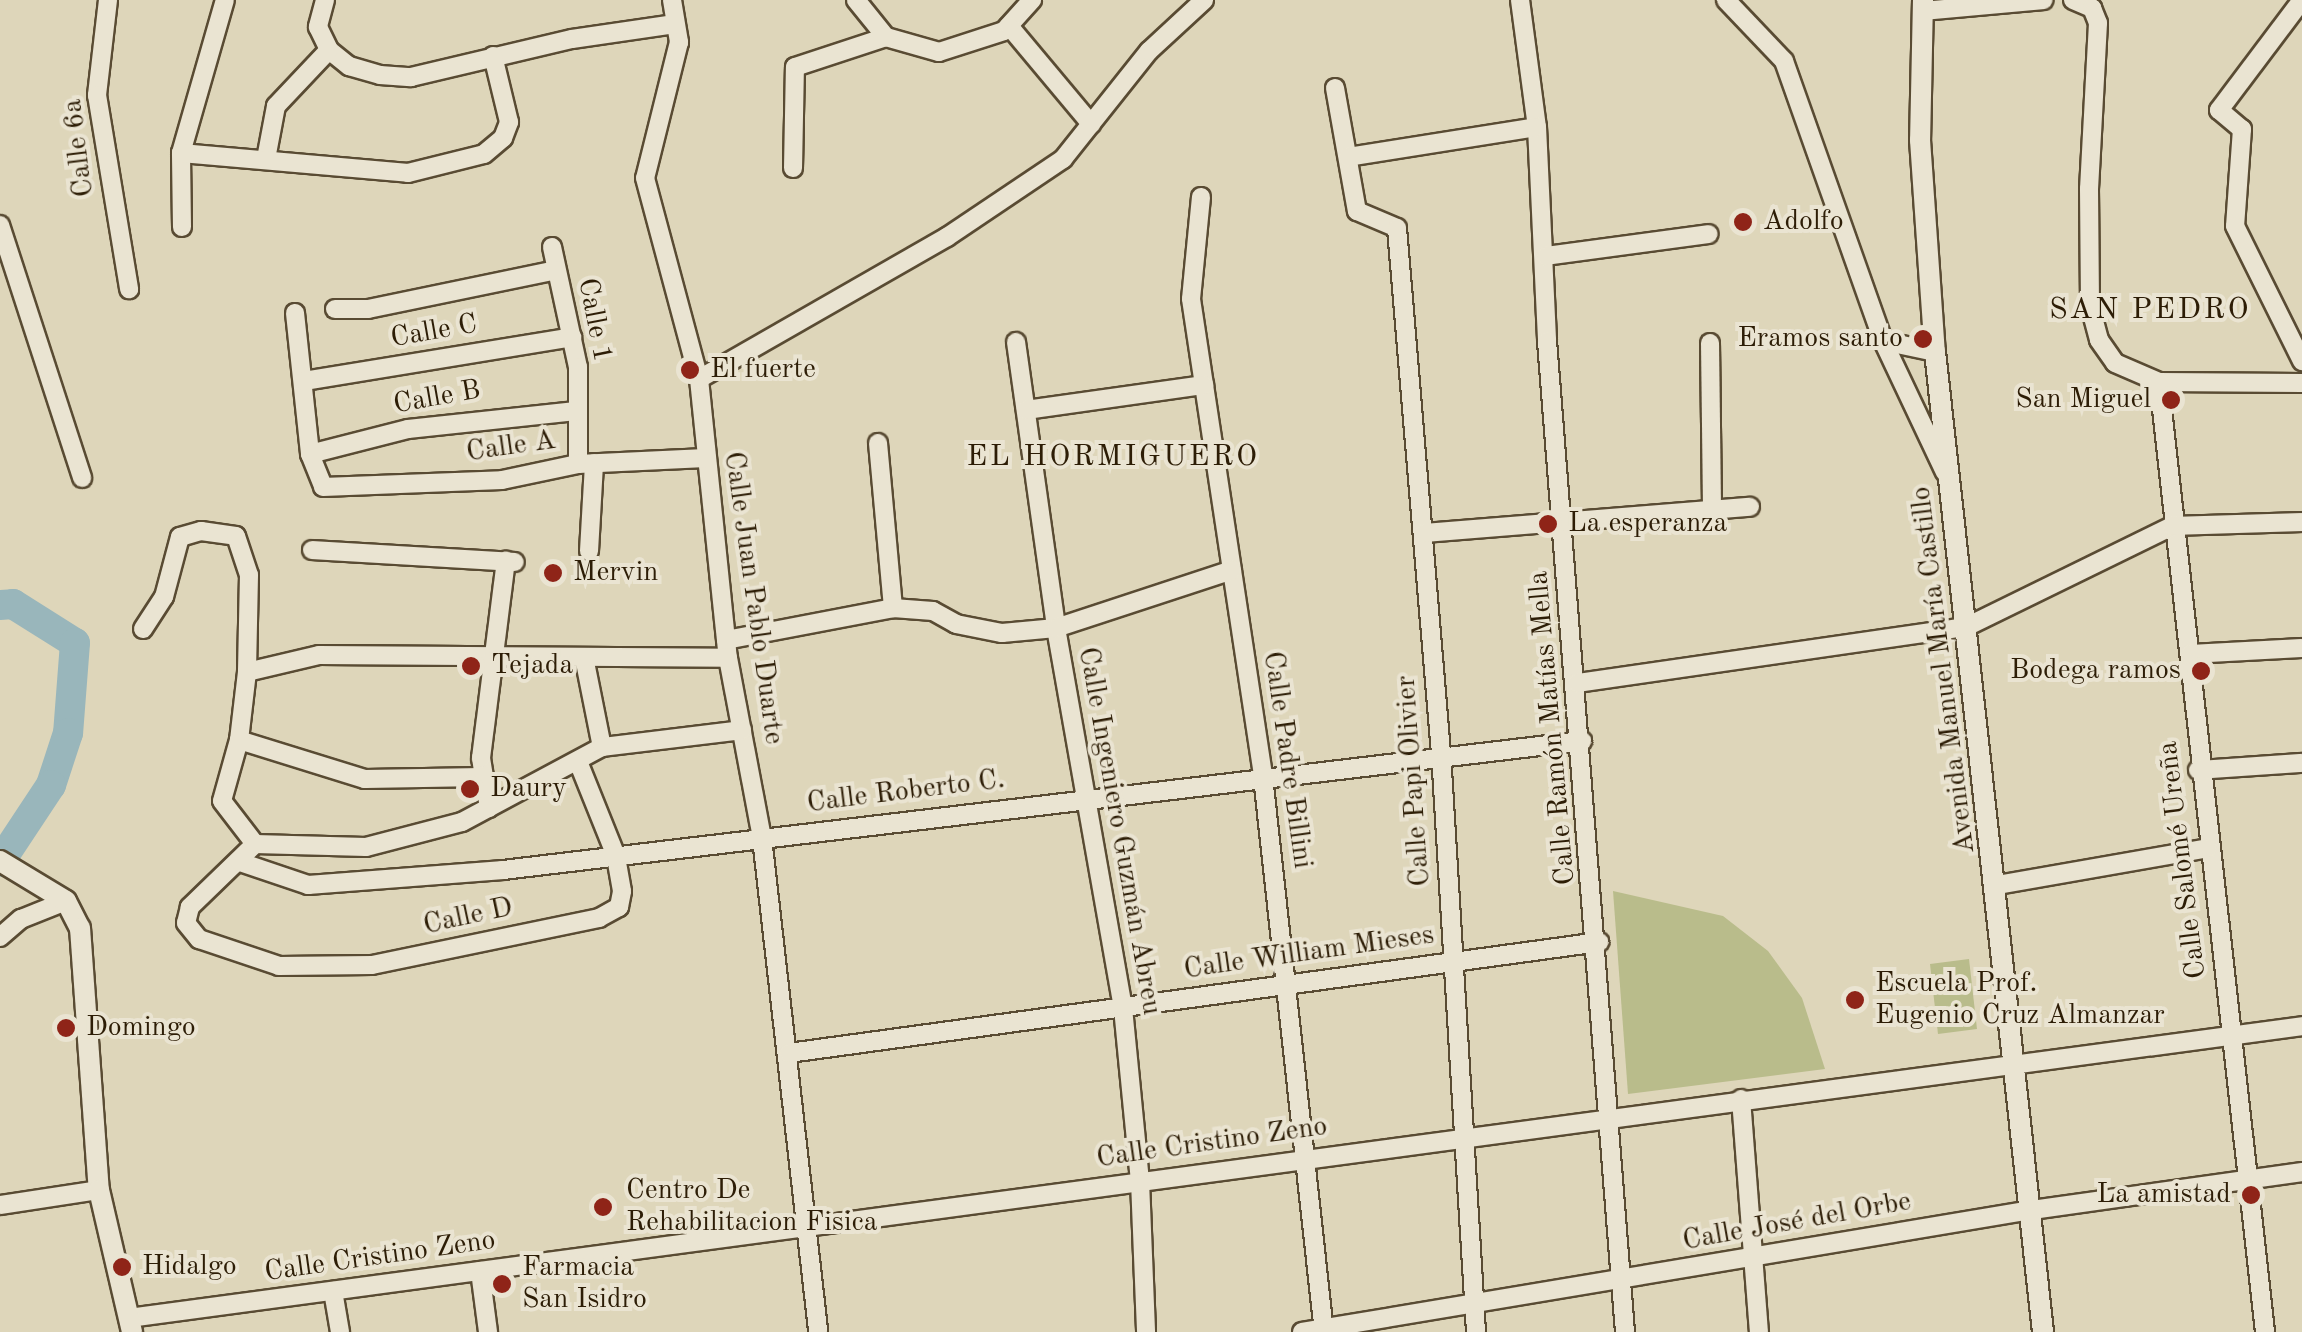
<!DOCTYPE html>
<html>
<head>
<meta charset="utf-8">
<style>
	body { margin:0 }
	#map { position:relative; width:2302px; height:1332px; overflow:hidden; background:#ded6ba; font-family:"Old Standard TT",serif }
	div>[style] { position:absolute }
	.green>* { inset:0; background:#b9bc8b }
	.river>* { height:30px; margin:-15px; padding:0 15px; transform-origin:15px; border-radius:15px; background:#99b6bb }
	.roads { filter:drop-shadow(2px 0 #594b33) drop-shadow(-2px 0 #594b33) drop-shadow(0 2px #594b33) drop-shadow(0 -2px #594b33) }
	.minor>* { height:18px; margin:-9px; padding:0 9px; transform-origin:9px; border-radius:9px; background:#eae4d2 }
	.tertiary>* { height:20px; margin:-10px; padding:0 10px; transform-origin:10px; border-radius:10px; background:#eae4d2 }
	.dots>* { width:28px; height:28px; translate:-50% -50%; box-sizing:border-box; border:5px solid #eae4d2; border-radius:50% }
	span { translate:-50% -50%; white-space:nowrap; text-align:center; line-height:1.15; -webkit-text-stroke:8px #eae4d2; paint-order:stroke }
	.street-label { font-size:28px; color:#2d1d06 }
	.poi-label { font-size:28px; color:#2d1d06 }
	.left { translate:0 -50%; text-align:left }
	.right { translate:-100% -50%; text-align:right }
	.neighbourhood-label { font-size:30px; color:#2d1d06; letter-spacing:2.5px }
</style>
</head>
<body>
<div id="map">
	<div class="green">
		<i style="clip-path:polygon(1613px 891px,1723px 916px,1768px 951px,1802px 998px,1825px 1069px,1628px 1094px)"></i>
		<i style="clip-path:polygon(1969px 959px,1977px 1029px,1938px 1034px,1930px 964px)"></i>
	</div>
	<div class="river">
		<i style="left:0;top:605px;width:13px;rotate:-4deg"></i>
		<i style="left:13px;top:604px;width:73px;rotate:32.2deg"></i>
		<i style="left:75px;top:643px;width:90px;rotate:94.4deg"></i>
		<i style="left:68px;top:733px;width:55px;rotate:108.1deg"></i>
		<i style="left:51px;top:785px;width:92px;rotate:123.5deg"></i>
	</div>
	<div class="roads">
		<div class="minor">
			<i style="left:108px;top:0;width:96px;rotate:96.6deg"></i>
			<i style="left:97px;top:95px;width:197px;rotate:80.6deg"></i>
			<i style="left:325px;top:0;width:28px;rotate:105deg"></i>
			<i style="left:318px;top:27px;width:25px;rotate:64deg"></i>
			<i style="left:329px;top:50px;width:26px;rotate:39deg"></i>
			<i style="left:349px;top:66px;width:32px;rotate:16deg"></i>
			<i style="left:380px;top:75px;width:31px;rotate:4deg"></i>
			<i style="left:411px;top:77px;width:165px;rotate:-13.3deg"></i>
			<i style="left:572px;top:39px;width:104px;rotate:-8.3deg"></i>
			<i style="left:672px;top:0;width:43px;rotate:80.5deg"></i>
			<i style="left:679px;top:42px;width:140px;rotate:104deg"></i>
			<i style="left:645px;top:178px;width:208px;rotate:75deg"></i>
			<i style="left:699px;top:379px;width:281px;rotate:84.1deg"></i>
			<i style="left:728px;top:658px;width:183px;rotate:79.3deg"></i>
			<i style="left:762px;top:838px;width:497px;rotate:83.5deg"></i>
			<i style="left:856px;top:0;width:48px;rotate:51deg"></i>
			<i style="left:886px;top:37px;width:55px;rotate:15.8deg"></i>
			<i style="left:939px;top:52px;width:68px;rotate:-17.9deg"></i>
			<i style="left:1004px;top:31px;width:42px;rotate:-47.9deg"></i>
			<i style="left:1520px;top:0;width:128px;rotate:82.4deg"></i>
			<i style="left:1537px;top:127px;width:214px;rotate:87.3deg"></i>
			<i style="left:1547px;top:341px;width:994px;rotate:85.5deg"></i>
			<i style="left:1726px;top:0;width:84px;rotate:46.4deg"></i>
			<i style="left:1784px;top:61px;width:297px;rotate:70.5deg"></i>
			<i style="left:1883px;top:341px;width:53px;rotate:11.9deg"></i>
			<i style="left:2073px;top:0;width:21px;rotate:23deg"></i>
			<i style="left:2092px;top:8px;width:16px;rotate:68deg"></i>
			<i style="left:2098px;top:23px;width:166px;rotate:93.1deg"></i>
			<i style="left:2089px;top:189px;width:117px;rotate:89.5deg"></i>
			<i style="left:2090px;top:306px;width:35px;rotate:75deg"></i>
			<i style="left:2099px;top:340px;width:28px;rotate:55deg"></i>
			<i style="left:2115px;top:363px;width:48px;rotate:23.4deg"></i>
			<i style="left:2159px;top:382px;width:143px;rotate:0.4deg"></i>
			<i style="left:2302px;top:0;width:138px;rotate:127deg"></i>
			<i style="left:2219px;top:110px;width:30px;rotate:40deg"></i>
			<i style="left:2242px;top:129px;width:97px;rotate:94.1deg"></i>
			<i style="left:2235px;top:226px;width:151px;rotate:63.6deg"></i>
			<i style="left:1923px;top:11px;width:121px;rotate:-5.2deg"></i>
			<i style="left:1009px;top:26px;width:128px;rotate:50.1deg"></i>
			<i style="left:1335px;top:88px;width:125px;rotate:79.9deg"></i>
			<i style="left:1357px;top:211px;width:43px;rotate:23deg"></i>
			<i style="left:1397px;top:228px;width:527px;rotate:85.21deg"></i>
			<i style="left:1441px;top:753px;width:580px;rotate:86.54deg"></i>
			<i style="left:181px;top:153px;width:159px;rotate:-74deg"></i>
			<i style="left:1348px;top:157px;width:191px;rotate:-9deg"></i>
			<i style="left:266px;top:159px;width:54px;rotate:-79.3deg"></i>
			<i style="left:276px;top:106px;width:77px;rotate:-46.6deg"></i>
			<i style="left:793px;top:168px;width:101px;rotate:-88.9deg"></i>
			<i style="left:795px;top:67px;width:96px;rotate:-18.2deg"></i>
			<i style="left:1201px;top:197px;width:102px;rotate:95.6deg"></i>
			<i style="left:1191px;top:299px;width:483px;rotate:81.4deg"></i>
			<i style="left:1263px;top:777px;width:558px;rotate:83.73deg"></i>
			<i style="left:0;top:225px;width:266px;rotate:72deg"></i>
			<i style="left:182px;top:227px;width:74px;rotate:-90.8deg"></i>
			<i style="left:181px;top:153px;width:228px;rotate:5deg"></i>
			<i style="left:408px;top:173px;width:78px;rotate:-14deg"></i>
			<i style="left:484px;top:154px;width:25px;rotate:-40deg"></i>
			<i style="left:503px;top:138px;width:17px;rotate:-69deg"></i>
			<i style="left:509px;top:122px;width:68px;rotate:-103.6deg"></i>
			<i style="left:552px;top:247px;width:123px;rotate:77.8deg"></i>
			<i style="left:578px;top:367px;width:97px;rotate:90deg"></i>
			<i style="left:1546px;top:256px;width:164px;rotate:-7.7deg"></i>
			<i style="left:335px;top:309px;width:33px"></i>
			<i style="left:368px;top:309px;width:192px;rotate:-11.7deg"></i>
			<i style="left:295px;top:313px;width:142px;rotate:83.9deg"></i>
			<i style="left:310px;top:454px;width:35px;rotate:68deg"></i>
			<i style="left:323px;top:487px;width:179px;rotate:-2.2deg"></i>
			<i style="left:502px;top:480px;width:78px;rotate:-11.9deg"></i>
			<i style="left:578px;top:464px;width:128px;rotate:-2.7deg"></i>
			<i style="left:1883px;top:341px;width:145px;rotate:64.7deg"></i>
			<i style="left:1016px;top:342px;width:289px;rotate:82deg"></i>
			<i style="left:1056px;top:628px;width:386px;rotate:80deg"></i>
			<i style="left:1123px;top:1008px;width:174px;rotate:84.4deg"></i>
			<i style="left:1140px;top:1181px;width:151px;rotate:87.7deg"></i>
			<i style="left:1710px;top:343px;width:167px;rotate:89.3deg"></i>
			<i style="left:699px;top:379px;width:286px;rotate:-29.8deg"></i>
			<i style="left:947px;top:237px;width:140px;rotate:-33.9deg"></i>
			<i style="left:1063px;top:159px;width:138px;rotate:-51.5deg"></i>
			<i style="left:1149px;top:51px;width:75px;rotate:-42.8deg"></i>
			<i style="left:304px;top:381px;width:272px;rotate:-9.3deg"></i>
			<i style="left:2159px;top:382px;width:956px;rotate:83.63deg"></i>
			<i style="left:1026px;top:410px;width:180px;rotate:-8deg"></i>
			<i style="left:878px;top:443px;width:166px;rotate:84.8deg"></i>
			<i style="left:310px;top:454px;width:101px;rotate:-14.3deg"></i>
			<i style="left:408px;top:429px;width:169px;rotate:-6.1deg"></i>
			<i style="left:1424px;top:533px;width:327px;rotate:-4.6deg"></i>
			<i style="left:312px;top:550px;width:203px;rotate:3.4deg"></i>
			<i style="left:589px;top:551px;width:88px;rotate:-86.7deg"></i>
			<i style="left:143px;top:629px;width:38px;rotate:-57deg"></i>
			<i style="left:164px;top:597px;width:62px;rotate:-75.1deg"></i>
			<i style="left:180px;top:537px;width:22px;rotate:-16deg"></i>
			<i style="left:201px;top:531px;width:35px;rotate:8deg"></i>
			<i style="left:236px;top:536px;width:41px;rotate:71.6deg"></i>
			<i style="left:249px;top:575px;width:97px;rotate:91.2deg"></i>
			<i style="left:247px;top:672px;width:68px;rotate:96.7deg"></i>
			<i style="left:239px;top:740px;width:63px;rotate:105.6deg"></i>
			<i style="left:222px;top:801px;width:54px;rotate:52.5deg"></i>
			<i style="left:726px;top:640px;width:170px;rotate:-10.8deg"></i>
			<i style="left:893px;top:608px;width:40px;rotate:4.3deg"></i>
			<i style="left:933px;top:611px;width:26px;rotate:29deg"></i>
			<i style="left:956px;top:624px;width:47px;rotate:11.1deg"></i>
			<i style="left:1002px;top:633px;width:54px;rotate:-5.3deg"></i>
			<i style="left:1056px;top:628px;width:185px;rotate:-18.2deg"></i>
			<i style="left:2190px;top:654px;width:112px;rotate:-3.1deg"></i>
			<i style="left:584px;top:657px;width:92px;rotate:78.7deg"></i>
			<i style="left:247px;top:672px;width:74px;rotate:-13.3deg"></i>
			<i style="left:319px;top:655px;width:409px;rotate:0.4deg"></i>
			<i style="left:1577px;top:683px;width:393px;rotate:-8.2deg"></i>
			<i style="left:1966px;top:627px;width:229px;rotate:-26.1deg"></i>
			<i style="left:2172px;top:526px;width:130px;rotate:-1.8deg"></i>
			<i style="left:239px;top:740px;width:132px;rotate:17.2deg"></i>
			<i style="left:365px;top:779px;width:117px;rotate:-1deg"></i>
			<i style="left:2198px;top:770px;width:104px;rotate:-3.9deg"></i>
			<i style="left:489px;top:808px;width:51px;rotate:-99.1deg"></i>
			<i style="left:481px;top:758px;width:199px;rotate:-82.8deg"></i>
			<i style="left:255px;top:844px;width:91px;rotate:135.9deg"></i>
			<i style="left:190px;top:907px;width:16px;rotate:104deg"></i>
			<i style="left:186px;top:923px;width:21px;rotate:51deg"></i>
			<i style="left:199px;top:939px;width:84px;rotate:18.6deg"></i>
			<i style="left:279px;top:966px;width:93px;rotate:-0.6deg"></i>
			<i style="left:372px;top:965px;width:232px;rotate:-11.7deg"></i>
			<i style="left:599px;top:918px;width:23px;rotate:-29deg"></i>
			<i style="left:619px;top:907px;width:16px;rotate:-79deg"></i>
			<i style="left:622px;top:891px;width:36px;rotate:-100deg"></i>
			<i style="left:616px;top:856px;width:99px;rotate:-111.9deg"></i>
			<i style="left:255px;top:844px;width:111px;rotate:1.5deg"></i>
			<i style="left:366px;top:847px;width:99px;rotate:-14.6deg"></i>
			<i style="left:462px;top:822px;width:159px;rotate:-28.2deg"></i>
			<i style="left:602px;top:747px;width:141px;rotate:-6.9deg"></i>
			<i style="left:240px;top:862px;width:72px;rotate:18.7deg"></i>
			<i style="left:308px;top:885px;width:196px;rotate:-4.4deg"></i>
			<i style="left:503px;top:870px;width:1087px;rotate:-6.82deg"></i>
			<i style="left:1997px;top:885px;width:214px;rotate:-9.9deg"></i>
			<i style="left:0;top:937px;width:28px;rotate:-41deg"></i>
			<i style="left:21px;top:919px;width:48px;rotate:-21.8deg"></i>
			<i style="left:789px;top:1053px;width:818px;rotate:-7.8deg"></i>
			<i style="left:1741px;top:1099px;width:234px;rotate:85.6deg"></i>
			<i style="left:0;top:1205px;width:100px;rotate:-8.6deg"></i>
			<i style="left:480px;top:1271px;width:62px;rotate:82.5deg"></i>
			<i style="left:333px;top:1291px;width:42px;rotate:80.3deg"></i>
			<i style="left:129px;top:1318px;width:2193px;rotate:-7.65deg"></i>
			<i style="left:1302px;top:1332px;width:740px;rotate:-9.49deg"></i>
			<i style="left:2032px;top:1210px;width:273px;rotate:-8deg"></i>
		</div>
		<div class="tertiary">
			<i style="left:1923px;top:0;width:140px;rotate:91.2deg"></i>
			<i style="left:1920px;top:140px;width:213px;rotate:86deg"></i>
			<i style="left:1935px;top:352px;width:986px;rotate:83.71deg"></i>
			<i style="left:0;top:861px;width:77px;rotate:31.2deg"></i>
			<i style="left:66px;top:901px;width:30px;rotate:63deg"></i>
			<i style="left:80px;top:928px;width:263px;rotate:85.9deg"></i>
			<i style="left:99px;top:1190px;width:146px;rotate:76.9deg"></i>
		</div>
	</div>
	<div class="dots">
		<i style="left:1743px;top:222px;background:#8f2418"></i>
		<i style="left:1923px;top:339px;background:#8f2418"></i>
		<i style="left:690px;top:370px;background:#8f2418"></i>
		<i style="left:2171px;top:400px;background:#8f2418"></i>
		<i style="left:1548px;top:524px;background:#8f2418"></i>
		<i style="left:553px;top:573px;background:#8f2418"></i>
		<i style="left:471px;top:666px;background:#8f2418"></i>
		<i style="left:2201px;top:671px;background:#8f2418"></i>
		<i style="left:470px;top:789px;background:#8f2418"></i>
		<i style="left:1855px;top:1000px;background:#8f2418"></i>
		<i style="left:66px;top:1028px;background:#8f2418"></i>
		<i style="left:2251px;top:1195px;background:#8f2418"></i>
		<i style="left:603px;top:1207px;background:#8f2418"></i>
		<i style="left:122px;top:1267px;background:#8f2418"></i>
		<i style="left:502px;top:1284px;background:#8f2418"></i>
	</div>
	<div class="street-label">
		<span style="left:79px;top:148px;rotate:-97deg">Calle 6a</span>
		<span style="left:594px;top:320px;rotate:79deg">Calle 1</span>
		<span style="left:434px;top:332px;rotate:-10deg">Calle C</span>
		<span style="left:437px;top:398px;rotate:-10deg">Calle B</span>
		<span style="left:511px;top:447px;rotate:-8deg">Calle A</span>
		<span style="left:753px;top:598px;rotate:82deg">Calle Juan Pablo Duarte</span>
		<span style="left:1944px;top:670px;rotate:-97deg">Avenida Manuel María Castillo</span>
		<span style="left:1553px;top:728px;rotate:-95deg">Calle Ramón Matías Mella</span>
		<span style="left:1287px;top:760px;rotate:82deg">Calle Padre Billini</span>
		<span style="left:1414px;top:781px;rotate:-94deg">Calle Papi Olivier</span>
		<span style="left:906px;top:792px;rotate:-7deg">Calle Roberto C.</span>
		<span style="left:1119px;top:831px;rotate:80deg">Calle Ingeniero Guzmán Abreu</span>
		<span style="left:2183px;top:860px;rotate:-97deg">Calle Salomé Ureña</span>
		<span style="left:468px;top:917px;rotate:-12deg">Calle D</span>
		<span style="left:1309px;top:953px;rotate:-8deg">Calle William Mieses</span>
		<span style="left:1212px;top:1143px;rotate:-8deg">Calle Cristino Zeno</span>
		<span style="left:1797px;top:1222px;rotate:-10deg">Calle José del Orbe</span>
		<span style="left:380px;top:1257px;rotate:-8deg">Calle Cristino Zeno</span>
	</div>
	<div class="poi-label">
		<span class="left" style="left:1763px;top:222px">Adolfo</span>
		<span class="right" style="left:1903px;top:339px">Eramos santo</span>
		<span class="left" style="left:710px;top:370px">El fuerte</span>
		<span class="right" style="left:2151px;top:400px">San Miguel</span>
		<span class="left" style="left:1568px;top:524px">La esperanza</span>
		<span class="left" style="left:573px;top:573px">Mervin</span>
		<span class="left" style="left:491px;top:666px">Tejada</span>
		<span class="right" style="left:2181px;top:671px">Bodega ramos</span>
		<span class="left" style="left:490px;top:789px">Daury</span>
		<span class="left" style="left:1875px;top:1000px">Escuela Prof.<br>Eugenio Cruz Almanzar</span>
		<span class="left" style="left:86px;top:1028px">Domingo</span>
		<span class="left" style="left:626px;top:1207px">Centro De<br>Rehabilitacion Fisica</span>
		<span class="right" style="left:2231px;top:1195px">La amistad</span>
		<span class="left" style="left:142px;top:1267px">Hidalgo</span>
		<span class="left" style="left:522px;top:1284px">Farmacia<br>San Isidro</span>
	</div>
	<div class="neighbourhood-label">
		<span style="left:2150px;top:310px">SAN PEDRO</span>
		<span style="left:1113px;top:457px">EL HORMIGUERO</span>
	</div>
</div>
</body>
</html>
